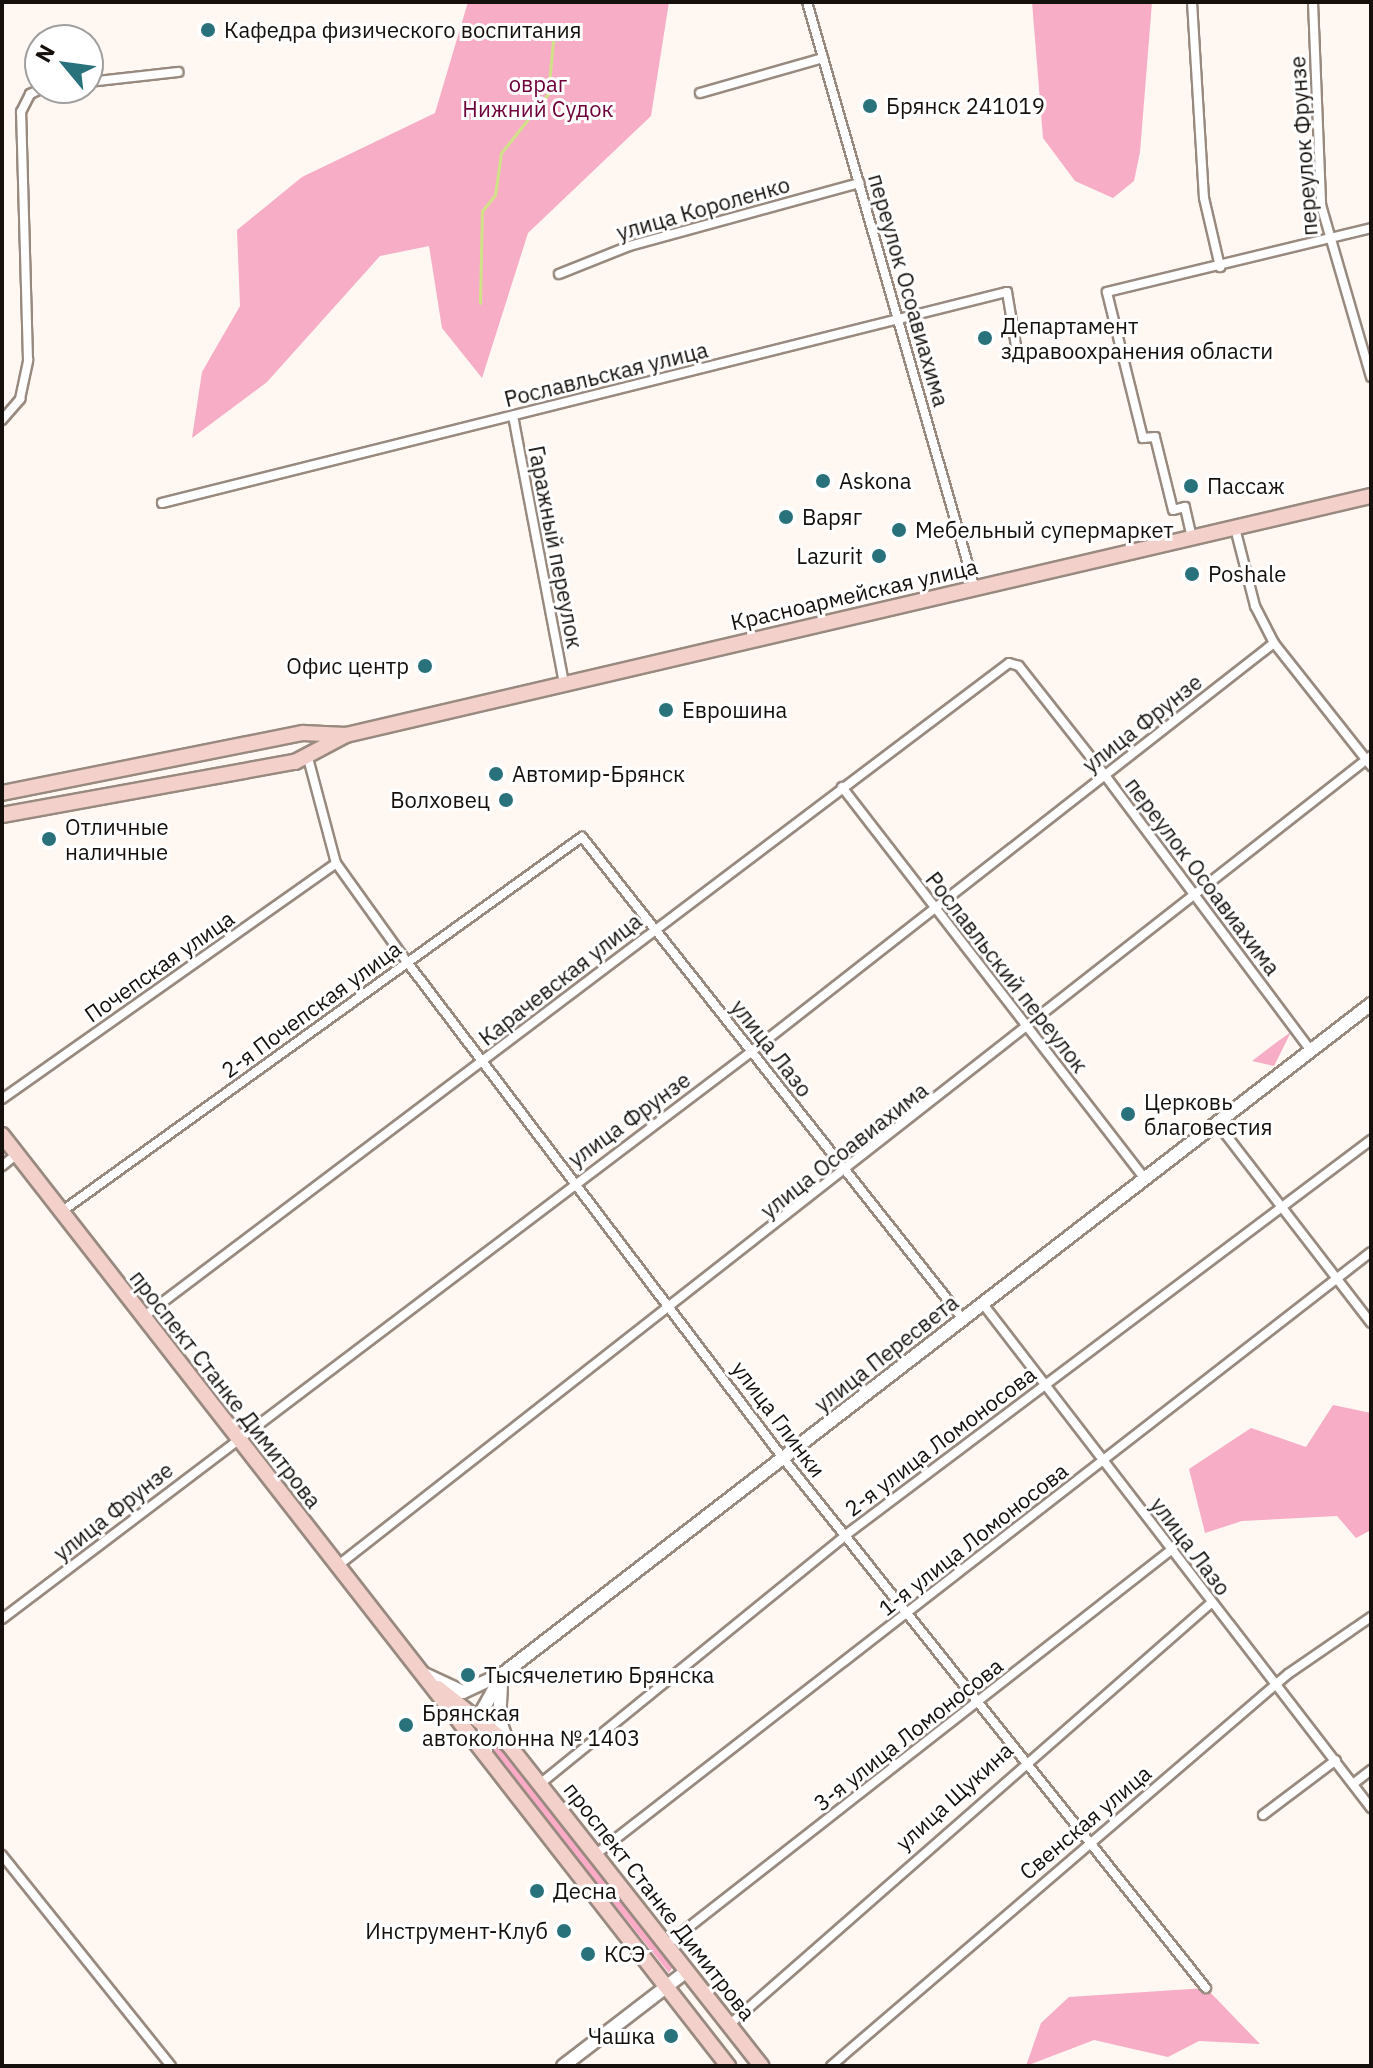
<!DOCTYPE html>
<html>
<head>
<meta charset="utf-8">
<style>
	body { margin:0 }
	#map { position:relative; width:1373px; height:2068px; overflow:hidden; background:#fef7f2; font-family:"IBM Plex Sans",sans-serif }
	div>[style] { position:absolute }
	.green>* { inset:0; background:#fbabc5 }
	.forest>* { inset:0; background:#f8adc6 }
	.stream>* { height:3px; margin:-1.5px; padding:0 1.5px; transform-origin:1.5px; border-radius:1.5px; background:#d1e188 }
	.roads { filter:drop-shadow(2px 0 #998a80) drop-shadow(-2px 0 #998a80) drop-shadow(0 2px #998a80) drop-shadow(0 -2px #998a80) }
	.street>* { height:8px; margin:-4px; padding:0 4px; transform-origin:4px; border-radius:4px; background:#fff }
	.secondary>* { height:12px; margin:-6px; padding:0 6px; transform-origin:6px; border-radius:6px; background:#fff }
	.primary>* { height:14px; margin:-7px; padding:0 7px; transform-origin:7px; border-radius:7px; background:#f4d0cb }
	.dots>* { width:22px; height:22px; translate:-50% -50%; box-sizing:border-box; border:4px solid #fff; border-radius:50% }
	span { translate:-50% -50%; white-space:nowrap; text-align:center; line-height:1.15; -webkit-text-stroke:6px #fff; paint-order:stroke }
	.poi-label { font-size:22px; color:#15100c }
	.left { translate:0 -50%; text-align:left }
	.right { translate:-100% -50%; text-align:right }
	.park-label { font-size:22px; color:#6e0039 }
	.street-label { font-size:22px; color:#15100c }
	.frame { position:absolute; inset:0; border:4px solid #15100c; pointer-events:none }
	.north { position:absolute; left:24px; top:24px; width:80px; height:80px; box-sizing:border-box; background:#fff; border:2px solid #a19f9e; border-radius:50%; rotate:299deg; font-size:22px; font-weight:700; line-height:32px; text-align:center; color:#15100c }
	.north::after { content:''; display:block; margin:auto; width:28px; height:36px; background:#29727b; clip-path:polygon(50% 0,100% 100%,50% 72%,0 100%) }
</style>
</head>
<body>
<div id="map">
	<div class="green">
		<i style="clip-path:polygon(500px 1745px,673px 1966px,669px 1973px,492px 1751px)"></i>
	</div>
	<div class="forest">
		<i style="clip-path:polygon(468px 2px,669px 2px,651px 116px,528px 233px,482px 378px,442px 328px,429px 246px,380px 256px,267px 382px,192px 438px,202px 372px,240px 306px,237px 230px,302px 177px,435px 113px)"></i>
		<i style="clip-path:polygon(1032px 2px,1152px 2px,1140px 152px,1134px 181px,1113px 198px,1075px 181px,1043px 138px)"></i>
		<i style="clip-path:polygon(1291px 1032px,1274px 1066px,1252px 1061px,1277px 1042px)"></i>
		<i style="clip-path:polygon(1333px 1405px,1371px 1413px,1371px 1530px,1356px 1538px,1337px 1516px,1242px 1521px,1205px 1533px,1189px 1469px,1251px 1428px,1306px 1447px)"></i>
		<i style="clip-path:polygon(1206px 1988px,1260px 2044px,1199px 2041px,1168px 2057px,1094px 2040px,1026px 2066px,1041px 2023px,1069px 1997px)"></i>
	</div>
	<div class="stream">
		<i style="left:480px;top:303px;width:92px;rotate:-88.8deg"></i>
		<i style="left:482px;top:211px;width:21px;rotate:-51deg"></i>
		<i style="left:495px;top:195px;width:42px;rotate:-81.9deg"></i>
		<i style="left:501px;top:153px;width:75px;rotate:-51.5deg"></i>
		<i style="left:548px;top:94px;width:53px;rotate:-84.6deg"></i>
	</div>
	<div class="roads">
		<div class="street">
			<i style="left:807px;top:2px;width:611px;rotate:74.03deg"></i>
			<i style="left:1192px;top:2px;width:196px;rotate:86.5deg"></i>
			<i style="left:1204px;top:198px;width:71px;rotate:76.9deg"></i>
			<i style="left:1313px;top:2px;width:203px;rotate:87.7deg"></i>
			<i style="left:1321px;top:205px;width:179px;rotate:73.8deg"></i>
			<i style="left:88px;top:82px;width:91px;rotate:-6.3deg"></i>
			<i style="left:700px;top:93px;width:128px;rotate:-15.9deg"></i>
			<i style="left:559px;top:274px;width:75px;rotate:-21.8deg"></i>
			<i style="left:629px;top:246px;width:239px;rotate:-15.3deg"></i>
			<i style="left:513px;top:416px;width:273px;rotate:79.2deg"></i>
			<i style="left:2px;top:420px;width:28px;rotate:-49deg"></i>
			<i style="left:20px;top:399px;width:40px;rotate:-78deg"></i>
			<i style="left:28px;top:360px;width:248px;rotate:-91.6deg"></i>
			<i style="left:21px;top:112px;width:20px;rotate:-63deg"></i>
			<i style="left:30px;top:94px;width:14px;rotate:-25deg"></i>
			<i style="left:162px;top:503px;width:871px;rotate:-14.02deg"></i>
			<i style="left:1007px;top:292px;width:55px;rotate:80.5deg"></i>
			<i style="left:1235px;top:528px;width:81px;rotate:75.6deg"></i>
			<i style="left:1255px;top:606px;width:42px;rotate:62.8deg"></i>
			<i style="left:1274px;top:643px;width:157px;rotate:51.7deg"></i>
			<i style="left:1192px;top:538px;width:32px;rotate:-103deg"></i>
			<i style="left:1185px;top:507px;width:12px;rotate:166deg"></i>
			<i style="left:1173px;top:510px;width:75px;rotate:-103.9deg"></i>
			<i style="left:1155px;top:437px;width:12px;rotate:175deg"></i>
			<i style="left:1143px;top:438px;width:150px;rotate:-103.9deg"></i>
			<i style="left:1107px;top:292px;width:272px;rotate:-13.6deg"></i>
			<i style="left:308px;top:758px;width:109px;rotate:75.1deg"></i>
			<i style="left:336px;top:863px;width:122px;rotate:54.4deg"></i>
			<i style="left:407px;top:962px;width:622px;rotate:52.84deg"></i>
			<i style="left:783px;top:1458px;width:678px;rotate:51.41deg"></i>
			<i style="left:842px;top:787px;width:495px;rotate:52.3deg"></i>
			<i style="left:2px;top:1099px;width:409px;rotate:-35.2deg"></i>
			<i style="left:1217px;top:1123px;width:252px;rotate:52.4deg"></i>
			<i style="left:2px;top:1166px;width:19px;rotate:-39deg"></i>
			<i style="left:61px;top:1212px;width:642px;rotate:-35.75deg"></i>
			<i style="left:582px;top:837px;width:614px;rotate:51.68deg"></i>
			<i style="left:983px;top:1304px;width:636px;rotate:52.41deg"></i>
			<i style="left:143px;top:1317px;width:1085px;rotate:-37.06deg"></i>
			<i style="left:1009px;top:663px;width:10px;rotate:17deg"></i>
			<i style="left:1019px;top:666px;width:137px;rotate:51.8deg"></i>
			<i style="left:1104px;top:774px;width:346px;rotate:53.2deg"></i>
			<i style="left:336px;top:1567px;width:1315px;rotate:-38.08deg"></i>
			<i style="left:2px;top:1619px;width:939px;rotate:-37.13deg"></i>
			<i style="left:751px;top:1052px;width:664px;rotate:-38.03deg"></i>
			<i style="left:541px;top:1783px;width:395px;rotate:-39.1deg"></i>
			<i style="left:847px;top:1534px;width:656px;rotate:-36.94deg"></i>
			<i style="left:1353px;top:1784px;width:23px;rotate:-38deg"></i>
			<i style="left:1263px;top:1815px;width:91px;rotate:-37deg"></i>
			<i style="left:596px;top:1854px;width:981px;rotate:-37.84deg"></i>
			<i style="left:2px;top:1855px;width:270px;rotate:51.3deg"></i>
			<i style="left:666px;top:1945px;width:641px;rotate:-38.03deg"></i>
			<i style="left:729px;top:2025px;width:641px;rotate:-41.2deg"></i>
			<i style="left:831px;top:2066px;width:602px;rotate:-40.62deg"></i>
			<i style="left:1288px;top:1674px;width:101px;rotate:-34.5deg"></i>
		</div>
		<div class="secondary">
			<i style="left:422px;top:1673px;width:45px;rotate:24.9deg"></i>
			<i style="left:463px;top:1692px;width:45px;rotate:-24.9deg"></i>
			<i style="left:504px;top:1673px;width:1095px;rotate:-37.65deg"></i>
			<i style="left:501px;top:1685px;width:33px;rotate:93deg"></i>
			<i style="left:499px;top:1718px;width:28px;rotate:71deg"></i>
			<i style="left:486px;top:1751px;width:40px;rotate:-95.7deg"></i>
			<i style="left:482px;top:1711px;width:37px;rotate:-61deg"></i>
			<i style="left:563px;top:2066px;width:156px;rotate:-37.5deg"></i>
		</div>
		<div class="primary">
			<i style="left:2px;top:793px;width:307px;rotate:-11.3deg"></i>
			<i style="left:303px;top:733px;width:43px;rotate:2.7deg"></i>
			<i style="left:346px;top:735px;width:1052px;rotate:-13.13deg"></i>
			<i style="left:2px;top:815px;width:298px;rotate:-10.3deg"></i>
			<i style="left:295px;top:762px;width:58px;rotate:-27.9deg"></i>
			<i style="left:2px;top:1135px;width:1181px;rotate:52.05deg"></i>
			<i style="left:438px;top:1688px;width:90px;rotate:38.7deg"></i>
			<i style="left:508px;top:1744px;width:410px;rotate:51.8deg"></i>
		</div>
	</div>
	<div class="dots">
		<i style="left:208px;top:30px;background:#29727b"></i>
		<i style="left:870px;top:106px;background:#29727b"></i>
		<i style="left:985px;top:338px;background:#29727b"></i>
		<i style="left:823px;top:481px;background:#29727b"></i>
		<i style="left:1191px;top:486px;background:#29727b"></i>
		<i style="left:786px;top:517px;background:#29727b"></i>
		<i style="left:899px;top:530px;background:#29727b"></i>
		<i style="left:879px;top:556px;background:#29727b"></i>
		<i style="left:1192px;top:574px;background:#29727b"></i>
		<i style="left:425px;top:666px;background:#29727b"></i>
		<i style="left:666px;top:710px;background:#29727b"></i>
		<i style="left:496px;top:774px;background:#29727b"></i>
		<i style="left:506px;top:800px;background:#29727b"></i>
		<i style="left:49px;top:839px;background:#29727b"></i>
		<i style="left:1128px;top:1114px;background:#29727b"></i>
		<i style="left:468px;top:1675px;background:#29727b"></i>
		<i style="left:406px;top:1725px;background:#29727b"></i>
		<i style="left:537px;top:1891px;background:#29727b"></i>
		<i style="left:564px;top:1931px;background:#29727b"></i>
		<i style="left:588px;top:1954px;background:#29727b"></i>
		<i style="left:671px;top:2036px;background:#29727b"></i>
	</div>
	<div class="poi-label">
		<span class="left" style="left:224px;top:30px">Кафедра физического воспитания</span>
		<span class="left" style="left:886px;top:106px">Брянск 241019</span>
		<span class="left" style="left:1001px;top:338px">Департамент<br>здравоохранения области</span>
		<span class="left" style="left:839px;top:481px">Askona</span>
		<span class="left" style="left:1207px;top:486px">Пассаж</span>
		<span class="left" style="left:802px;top:517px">Варяг</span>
		<span class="left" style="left:915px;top:530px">Мебельный супермаркет</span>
		<span class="right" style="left:863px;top:556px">Lazurit</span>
		<span class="left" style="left:1208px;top:574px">Poshale</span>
		<span class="right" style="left:409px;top:666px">Офис центр</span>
		<span class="left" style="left:682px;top:710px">Еврошина</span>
		<span class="left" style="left:512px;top:774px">Автомир-Брянск</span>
		<span class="right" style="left:490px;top:800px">Волховец</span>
		<span class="left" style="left:65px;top:839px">Отличные<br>наличные</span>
		<span class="left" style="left:1144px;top:1114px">Церковь<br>благовестия</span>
		<span class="left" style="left:484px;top:1675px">Тысячелетию Брянска</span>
		<span class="left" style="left:422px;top:1725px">Брянская<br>автоколонна № 1403</span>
		<span class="left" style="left:553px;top:1891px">Десна</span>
		<span class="right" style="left:548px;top:1931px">Инструмент-Клуб</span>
		<span class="left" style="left:604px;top:1954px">КСЭ</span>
		<span class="right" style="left:655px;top:2036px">Чашка</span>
	</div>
	<div class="park-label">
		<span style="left:538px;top:96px">овраг<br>Нижний Судок</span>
	</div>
	<div class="street-label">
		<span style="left:1303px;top:146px;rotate:-94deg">переулок Фрунзе</span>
		<span style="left:703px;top:208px;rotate:-16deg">улица Короленко</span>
		<span style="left:909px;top:290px;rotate:74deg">переулок Осоавиахима</span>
		<span style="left:606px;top:374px;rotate:-14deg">Рославльская улица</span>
		<span style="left:556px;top:547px;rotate:79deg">Гаражный переулок</span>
		<span style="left:854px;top:594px;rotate:-13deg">Красноармейская улица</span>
		<span style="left:1142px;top:723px;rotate:-38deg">улица Фрунзе</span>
		<span style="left:1203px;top:876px;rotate:53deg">переулок Осоавиахима</span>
		<span style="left:159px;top:966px;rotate:-35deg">Почепская улица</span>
		<span style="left:1007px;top:972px;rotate:52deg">Рославльский переулок</span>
		<span style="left:560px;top:979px;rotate:-38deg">Карачевская улица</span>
		<span style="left:311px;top:1009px;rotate:-36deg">2-я Почепская улица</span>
		<span style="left:772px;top:1048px;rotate:52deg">улица Лазо</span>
		<span style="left:629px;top:1119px;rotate:-36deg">улица Фрунзе</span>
		<span style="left:844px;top:1150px;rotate:-38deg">улица Осоавиахима</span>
		<span style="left:886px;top:1353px;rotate:-38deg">улица Пересвета</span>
		<span style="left:226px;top:1389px;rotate:52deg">проспект Станке Димитрова</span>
		<span style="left:779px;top:1419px;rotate:53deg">улица Глинки</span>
		<span style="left:940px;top:1441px;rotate:-37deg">2-я улица Ломоносова</span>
		<span style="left:113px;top:1511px;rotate:-38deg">улица Фрунзе</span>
		<span style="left:973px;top:1539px;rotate:-38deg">1-я улица Ломоносова</span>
		<span style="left:1191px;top:1546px;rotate:53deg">улица Лазо</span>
		<span style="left:908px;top:1734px;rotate:-38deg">3-я улица Ломоносова</span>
		<span style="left:954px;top:1796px;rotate:-42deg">улица Щукина</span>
		<span style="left:1085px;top:1822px;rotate:-40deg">Свенская улица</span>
		<span style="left:660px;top:1901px;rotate:52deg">проспект Станке Димитрова</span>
	</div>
	<div class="frame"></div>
	<div class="north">N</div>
</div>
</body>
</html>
